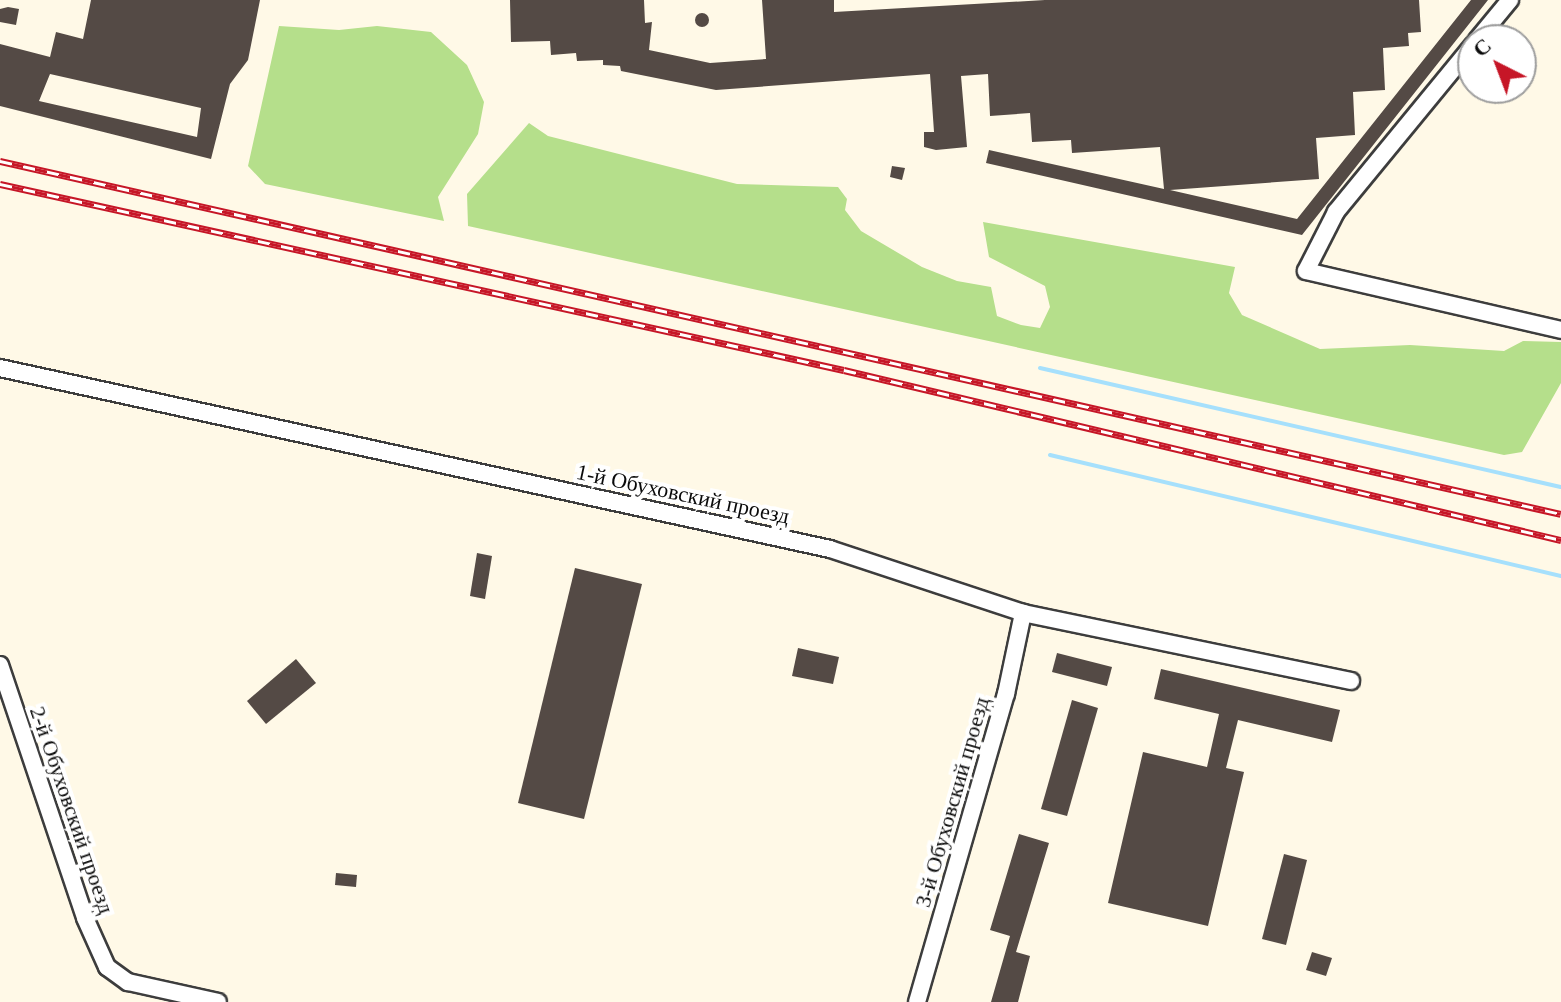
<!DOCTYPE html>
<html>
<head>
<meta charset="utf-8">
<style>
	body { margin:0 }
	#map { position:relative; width:1561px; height:1002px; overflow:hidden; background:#fff9e7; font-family:Georgia,serif }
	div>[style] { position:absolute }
	.forest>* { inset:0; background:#b5df8b }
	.stream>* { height:4px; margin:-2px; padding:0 2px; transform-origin:2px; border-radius:2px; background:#a6e0fc }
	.building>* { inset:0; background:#544a45 }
	.round { border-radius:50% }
	.roads { filter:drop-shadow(2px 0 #3d3d3d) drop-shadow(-2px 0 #3d3d3d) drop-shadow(0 2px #3d3d3d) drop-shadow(0 -2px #3d3d3d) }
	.street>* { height:16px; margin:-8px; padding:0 8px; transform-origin:8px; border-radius:8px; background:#fff }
	.rail>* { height:7px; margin-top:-3.5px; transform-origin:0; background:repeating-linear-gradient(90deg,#fff 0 12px,#c61627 0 24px); box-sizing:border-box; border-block:2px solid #c61627 }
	span { translate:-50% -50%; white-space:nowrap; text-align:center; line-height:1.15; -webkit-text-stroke:8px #fff; paint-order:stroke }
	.street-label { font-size:22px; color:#0a0a0a }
	.north { position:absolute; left:1457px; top:24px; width:80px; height:80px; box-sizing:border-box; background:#fff; border:2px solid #9d9d9d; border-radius:50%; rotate:318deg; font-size:22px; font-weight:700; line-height:32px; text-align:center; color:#0a0a0a }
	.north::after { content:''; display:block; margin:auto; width:28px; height:36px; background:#c61627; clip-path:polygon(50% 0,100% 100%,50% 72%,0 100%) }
</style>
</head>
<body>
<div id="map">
	<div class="forest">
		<i style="clip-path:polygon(279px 26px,339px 30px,377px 26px,431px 32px,467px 65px,484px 102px,478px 134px,438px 197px,444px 221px,265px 184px,248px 166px)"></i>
		<i style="clip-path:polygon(529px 123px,548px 136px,737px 184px,838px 187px,847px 199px,845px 210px,861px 231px,922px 267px,957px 281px,991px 287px,997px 316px,1021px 325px,1040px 328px,1050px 307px,1045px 286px,989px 257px,983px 222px,1235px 267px,1229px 293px,1242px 315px,1320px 349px,1410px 345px,1504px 351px,1523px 341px,1561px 342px,1561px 383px,1522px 452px,1504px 455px,468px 226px,467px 194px)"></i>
	</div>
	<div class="stream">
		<i style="left:1040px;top:368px;width:534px;rotate:12.87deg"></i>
		<i style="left:1050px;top:455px;width:525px;rotate:13.32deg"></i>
	</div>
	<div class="building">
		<i style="clip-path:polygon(evenodd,91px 0,260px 0,248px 60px,230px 84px,211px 159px,0 106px,0 44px,50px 57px,56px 32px,83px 39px,91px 0,50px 74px,201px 108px,197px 137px,39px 101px,50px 74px)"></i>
		<i style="clip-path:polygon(510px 0,644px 0,645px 23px,652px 22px,649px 50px,710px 63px,766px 59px,762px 0,834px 0,834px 12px,1045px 0,1419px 0,1421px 32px,1408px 33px,1409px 46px,1383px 48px,1385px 90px,1353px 92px,1355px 135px,1316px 138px,1319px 179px,1170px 190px,1297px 219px,1471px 0,1488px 0,1302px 235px,986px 163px,989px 150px,1164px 189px,1160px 147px,1072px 153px,1071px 140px,1032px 142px,1030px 113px,990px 116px,988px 74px,961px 76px,967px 147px,936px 150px,924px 147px,924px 132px,934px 132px,930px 74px,716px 90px,621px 71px,620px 66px,603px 65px,603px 60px,577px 61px,576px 53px,551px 55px,550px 41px,511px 42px)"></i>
		<i style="clip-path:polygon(8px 7px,19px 9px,16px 25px,0 22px,0 9px)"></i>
		<i class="round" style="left:695px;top:13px;width:14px;height:14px"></i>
		<i style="clip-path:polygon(892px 166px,905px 168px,902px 180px,890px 177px)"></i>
		<i style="clip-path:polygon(477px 553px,492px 556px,485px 599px,470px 596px)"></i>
		<i style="clip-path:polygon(575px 568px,642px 584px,584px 819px,518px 803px)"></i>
		<i style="clip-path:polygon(798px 648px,839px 657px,833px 684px,792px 676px)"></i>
		<i style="clip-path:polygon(1057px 653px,1112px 667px,1107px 686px,1052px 672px)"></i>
		<i style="clip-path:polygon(296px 659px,316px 683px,266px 724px,247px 701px)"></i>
		<i style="clip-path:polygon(1161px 669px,1340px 710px,1332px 742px,1238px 720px,1226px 768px,1244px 772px,1208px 926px,1108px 903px,1143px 752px,1207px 767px,1219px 714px,1154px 699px)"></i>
		<i style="clip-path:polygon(1072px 700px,1098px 708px,1067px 816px,1041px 809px)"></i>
		<i style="clip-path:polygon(1019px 834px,1049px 843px,1016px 952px,1030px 956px,1018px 1002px,991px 1002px,1010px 936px,990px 930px)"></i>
		<i style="clip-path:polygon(1284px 854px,1307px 860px,1286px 945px,1262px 939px)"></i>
		<i style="clip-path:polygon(336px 873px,357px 875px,356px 887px,335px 885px)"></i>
		<i style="clip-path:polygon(1312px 952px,1332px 958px,1326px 976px,1306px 970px)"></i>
	</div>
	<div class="roads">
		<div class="street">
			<i style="left:1477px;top:40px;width:52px;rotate:-50.5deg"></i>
			<i style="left:1473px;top:45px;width:216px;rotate:129.4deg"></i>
			<i style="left:1336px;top:212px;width:66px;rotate:117deg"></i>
			<i style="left:1306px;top:271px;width:262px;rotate:13deg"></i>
			<i style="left:0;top:368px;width:850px;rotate:12.3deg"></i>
			<i style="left:830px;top:549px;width:203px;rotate:18.3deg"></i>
			<i style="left:1023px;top:613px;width:335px;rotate:11.7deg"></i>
			<i style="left:0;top:665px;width:267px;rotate:71.4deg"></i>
			<i style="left:85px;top:918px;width:54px;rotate:65.8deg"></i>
			<i style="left:107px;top:967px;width:26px;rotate:36deg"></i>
			<i style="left:128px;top:982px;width:92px;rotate:12.5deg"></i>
			<i style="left:917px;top:1002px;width:321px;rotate:-73.9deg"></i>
			<i style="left:1006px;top:694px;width:83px;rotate:-78.1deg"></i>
		</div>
	</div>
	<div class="rail">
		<i style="left:0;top:161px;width:1600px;rotate:12.74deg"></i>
		<i style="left:0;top:184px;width:864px;rotate:12.43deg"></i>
		<i style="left:844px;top:370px;width:737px;rotate:13.34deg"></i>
	</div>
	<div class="street-label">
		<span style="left:683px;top:494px;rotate:12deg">1-й Обуховский проезд</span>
		<span style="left:952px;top:802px;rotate:-74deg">3-й Обуховский проезд</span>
		<span style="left:72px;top:810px;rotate:71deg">2-й Обуховский проезд</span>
	</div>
	<div class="north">С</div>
</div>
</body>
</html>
